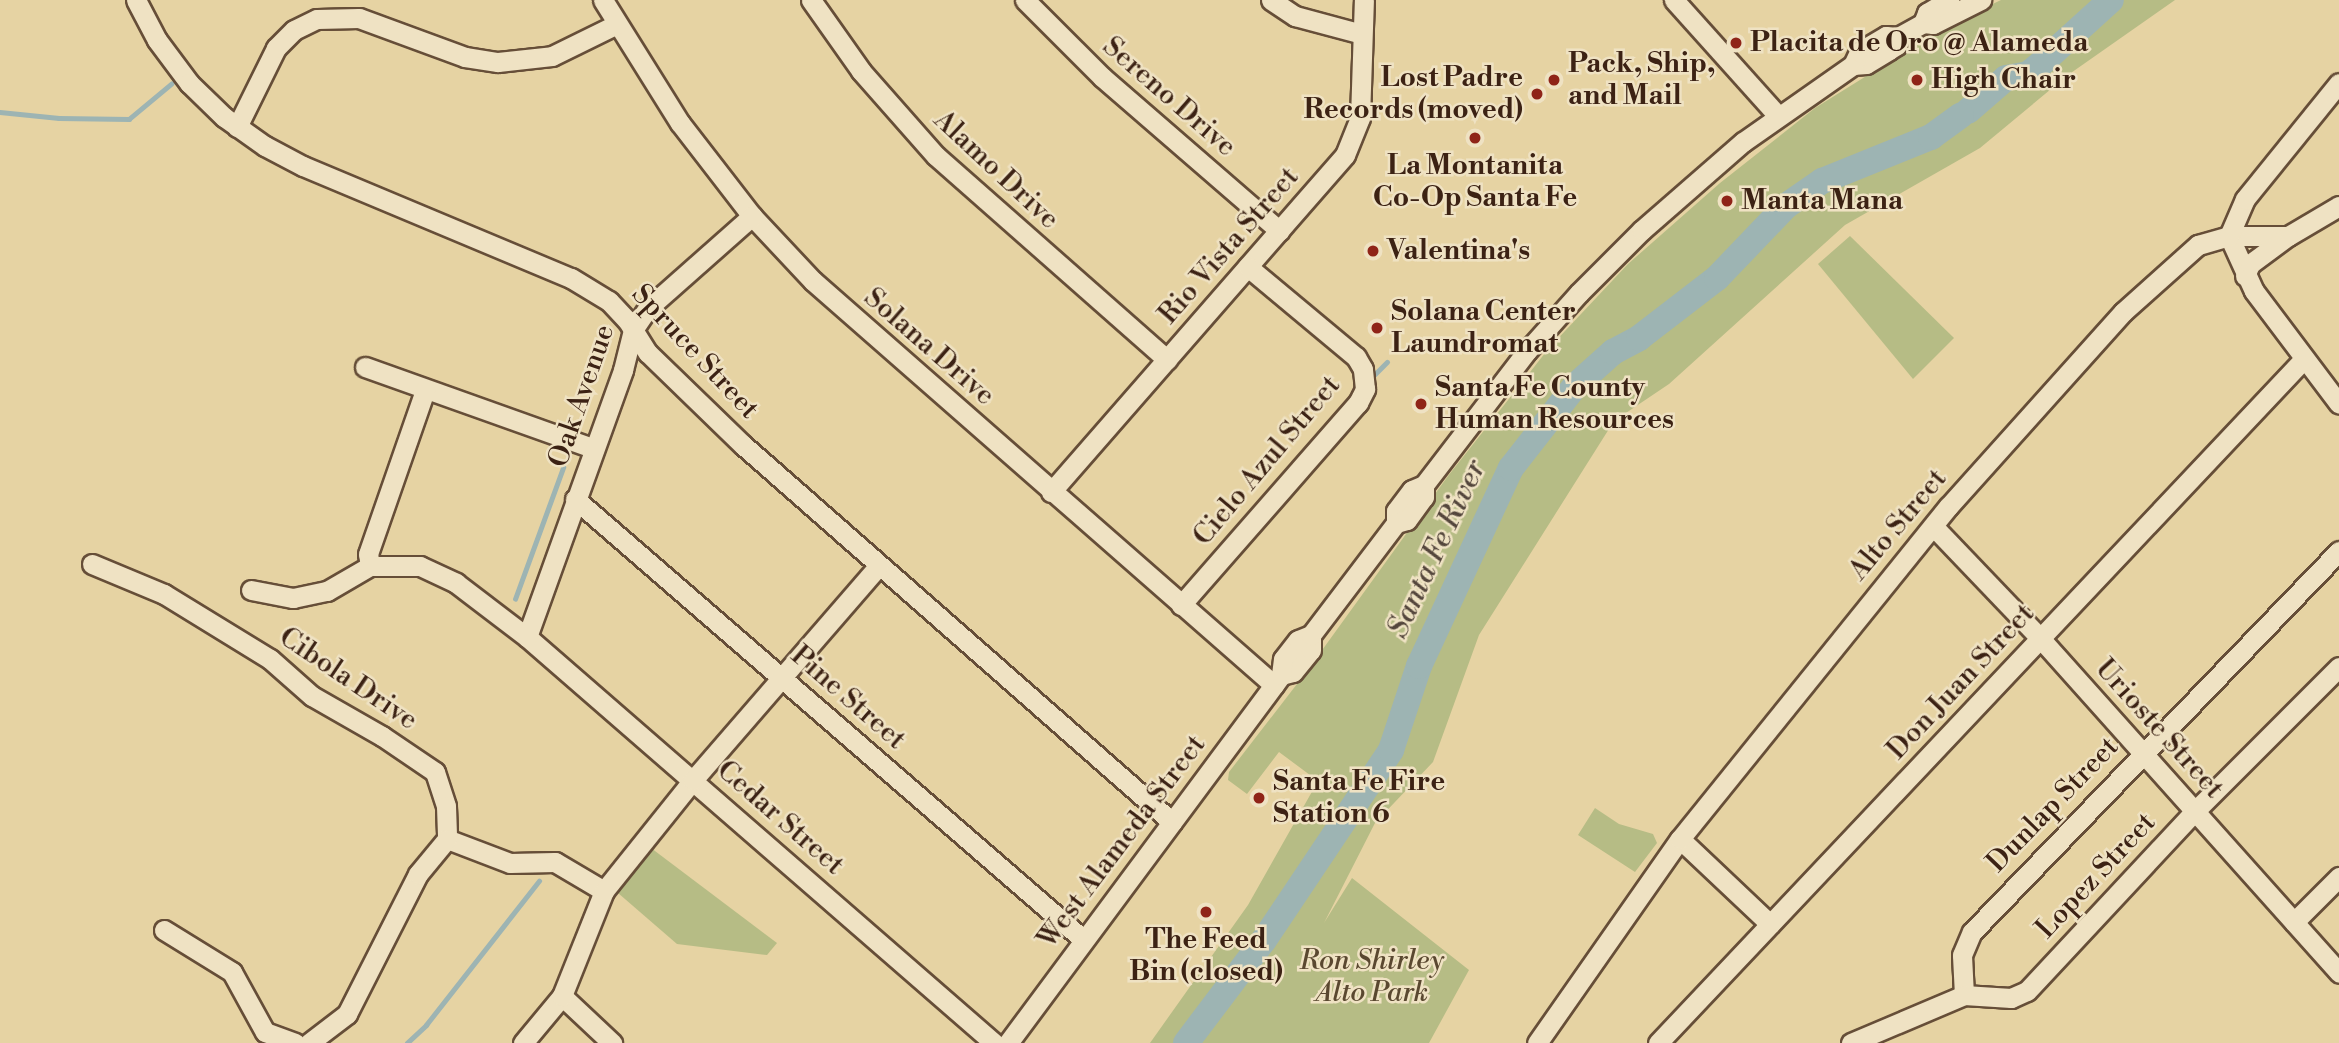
<!DOCTYPE html>
<html>
<head>
<meta charset="utf-8">
<style>
	body { margin:0 }
	#map { position:relative; width:2339px; height:1043px; overflow:hidden; background:#e6d3a3; font-family:"Libre Bodoni",serif }
	div>[style] { position:absolute }
	.green>* { inset:0; background:#b6bc85 }
	.stream>* { height:4.5px; margin:-2.25px; padding:0 2.25px; transform-origin:2.25px; border-radius:2.25px; background:#9db4b3 }
	.river>* { height:26px; margin:-13px; padding:0 13px; transform-origin:13px; border-radius:13px; background:#9db4b3 }
	.roads { filter:drop-shadow(2px 0 #664e38) drop-shadow(-2px 0 #664e38) drop-shadow(0 2px #664e38) drop-shadow(0 -2px #664e38) }
	.minor>* { height:19px; margin:-9.5px; padding:0 9.5px; transform-origin:9.5px; border-radius:9.5px; background:#efe2c3 }
	.dots>* { width:19px; height:19px; translate:-50% -50%; box-sizing:border-box; border:4px solid #efe2c3; border-radius:50% }
	span { translate:-50% -50%; white-space:nowrap; text-align:center; line-height:1.15; -webkit-text-stroke:5px #efe2c3; paint-order:stroke }
	.poi-label { font-size:28px; color:#3c2214; font-weight:700 }
	.left { translate:0 -50%; text-align:left }
	.right { translate:-100% -50%; text-align:right }
	.street-label { font-size:28px; color:#3c2214 }
	.park-label { font-size:28px; color:#5a4830; font-style:italic }
	.water-label { font-size:30px; color:#54463c; font-style:italic }
</style>
</head>
<body>
<div id="map">
	<div class="green">
		<i style="clip-path:polygon(2001px 0,2175px 0,2068px 75px,1980px 148px,1845px 225px,1669px 384px,1614px 421px,1479px 635px,1433px 762px,1375px 823px,1324px 923px,1352px 878px,1469px 970px,1429px 1043px,1150px 1043px,1248px 905px,1318px 781px,1279px 752px,1247px 794px,1228px 780px,1229px 772px,1307px 671px,1448px 476px,1549px 348px,1628px 264px,1720px 183px,1815px 108px,1945px 27px)"></i>
		<i style="clip-path:polygon(1850px 236px,1954px 338px,1913px 379px,1818px 264px)"></i>
		<i style="clip-path:polygon(1595px 808px,1619px 824px,1653px 834px,1657px 843px,1635px 872px,1578px 835px)"></i>
		<i style="clip-path:polygon(651px 848px,777px 943px,767px 955px,677px 944px,618px 893px)"></i>
	</div>
	<div class="stream">
		<i style="left:0;top:112px;width:59px;rotate:5.8deg"></i>
		<i style="left:59px;top:118px;width:70px;rotate:0.8deg"></i>
		<i style="left:129px;top:119px;width:55px;rotate:-39.8deg"></i>
		<i style="left:1372px;top:377px;width:21px;rotate:-45deg"></i>
		<i style="left:515px;top:599px;width:140px;rotate:-69.9deg"></i>
		<i style="left:407px;top:1043px;width:26px;rotate:-43deg"></i>
		<i style="left:426px;top:1025px;width:183px;rotate:-51.9deg"></i>
	</div>
	<div class="river">
		<i style="left:1968px;top:111px;width:50px;rotate:-41deg"></i>
		<i style="left:2006px;top:78px;width:22px;rotate:-10deg"></i>
		<i style="left:2028px;top:74px;width:10px;rotate:-37deg"></i>
		<i style="left:2036px;top:68px;width:101px;rotate:-42.2deg"></i>
		<i style="left:1186px;top:1043px;width:129px;rotate:-52.9deg"></i>
		<i style="left:1264px;top:940px;width:229px;rotate:-56.2deg"></i>
		<i style="left:1391px;top:750px;width:89px;rotate:-71.6deg"></i>
		<i style="left:1419px;top:666px;width:218px;rotate:-65.1deg"></i>
		<i style="left:1511px;top:468px;width:104px;rotate:-52deg"></i>
		<i style="left:1575px;top:386px;width:51px;rotate:-41.8deg"></i>
		<i style="left:1613px;top:352px;width:30px;rotate:-28deg"></i>
		<i style="left:1639px;top:338px;width:98px;rotate:-37.6deg"></i>
		<i style="left:1717px;top:278px;width:100px;rotate:-46.2deg"></i>
		<i style="left:1786px;top:206px;width:44px;rotate:-34.8deg"></i>
		<i style="left:1822px;top:181px;width:118px;rotate:-22deg"></i>
		<i style="left:1931px;top:137px;width:37px;rotate:-36deg"></i>
	</div>
	<div class="roads">
		<div class="minor">
			<i style="left:136px;top:0;width:45px;rotate:62.3deg"></i>
			<i style="left:157px;top:40px;width:54px;rotate:53.3deg"></i>
			<i style="left:189px;top:83px;width:49px;rotate:44.2deg"></i>
			<i style="left:224px;top:117px;width:50px;rotate:35.3deg"></i>
			<i style="left:265px;top:146px;width:43px;rotate:27.8deg"></i>
			<i style="left:303px;top:166px;width:290px;rotate:22.7deg"></i>
			<i style="left:571px;top:278px;width:44px;rotate:31.2deg"></i>
			<i style="left:609px;top:301px;width:26px;rotate:47deg"></i>
			<i style="left:627px;top:320px;width:39px;rotate:58deg"></i>
			<i style="left:648px;top:353px;width:132px;rotate:44.1deg"></i>
			<i style="left:743px;top:445px;width:571px;rotate:41.31deg"></i>
			<i style="left:603px;top:0;width:145px;rotate:58deg"></i>
			<i style="left:680px;top:123px;width:118px;rotate:52.3deg"></i>
			<i style="left:752px;top:216px;width:89px;rotate:46.8deg"></i>
			<i style="left:813px;top:281px;width:613px;rotate:41.23deg"></i>
			<i style="left:811px;top:0;width:87px;rotate:54.8deg"></i>
			<i style="left:861px;top:71px;width:113px;rotate:48.6deg"></i>
			<i style="left:936px;top:156px;width:308px;rotate:41.4deg"></i>
			<i style="left:1025px;top:0;width:109px;rotate:45deg"></i>
			<i style="left:1102px;top:77px;width:235px;rotate:40.9deg"></i>
			<i style="left:1271px;top:0;width:29px;rotate:34deg"></i>
			<i style="left:1295px;top:16px;width:69px;rotate:15deg"></i>
			<i style="left:1674px;top:0;width:156px;rotate:48.1deg"></i>
			<i style="left:1923px;top:23px;width:10px;rotate:6deg"></i>
			<i style="left:1933px;top:24px;width:54px;rotate:-26.6deg"></i>
			<i style="left:1853px;top:65px;width:13px;rotate:-4deg"></i>
			<i style="left:1866px;top:64px;width:27px;rotate:-31deg"></i>
			<i style="left:1889px;top:50px;width:9px;rotate:-32deg"></i>
			<i style="left:1897px;top:45px;width:8px;rotate:-83deg"></i>
			<i style="left:237px;top:127px;width:88px;rotate:-63.7deg"></i>
			<i style="left:276px;top:48px;width:25px;rotate:-45deg"></i>
			<i style="left:294px;top:30px;width:25px;rotate:-26deg"></i>
			<i style="left:317px;top:19px;width:42px;rotate:-1.4deg"></i>
			<i style="left:359px;top:18px;width:113px;rotate:20.2deg"></i>
			<i style="left:465px;top:57px;width:33px;rotate:9deg"></i>
			<i style="left:498px;top:62px;width:54px;rotate:-6.3deg"></i>
			<i style="left:552px;top:56px;width:72px;rotate:-26.2deg"></i>
			<i style="left:2339px;top:206px;width:59px;rotate:149.5deg"></i>
			<i style="left:2288px;top:236px;width:59px;rotate:180deg"></i>
			<i style="left:2229px;top:236px;width:60px;rotate:65.6deg"></i>
			<i style="left:2254px;top:291px;width:141px;rotate:53deg"></i>
			<i style="left:2245px;top:276px;width:13px;rotate:-67deg"></i>
			<i style="left:2250px;top:264px;width:47px;rotate:-36.4deg"></i>
			<i style="left:365px;top:367px;width:242px;rotate:19.6deg"></i>
			<i style="left:1051px;top:492px;width:447px;rotate:-48.9deg"></i>
			<i style="left:1345px;top:155px;width:40px;rotate:-68deg"></i>
			<i style="left:1360px;top:118px;width:118px;rotate:-88.1deg"></i>
			<i style="left:575px;top:499px;width:673px;rotate:40.91deg"></i>
			<i style="left:1396px;top:523px;width:12px;rotate:-90deg"></i>
			<i style="left:1396px;top:511px;width:26px;rotate:-53deg"></i>
			<i style="left:1412px;top:490px;width:13px;rotate:-23deg"></i>
			<i style="left:1424px;top:485px;width:169px;rotate:-52.5deg"></i>
			<i style="left:1527px;top:351px;width:78px;rotate:-48.1deg"></i>
			<i style="left:1579px;top:293px;width:89px;rotate:-45deg"></i>
			<i style="left:1642px;top:230px;width:134px;rotate:-41.1deg"></i>
			<i style="left:1743px;top:142px;width:134px;rotate:-35deg"></i>
			<i style="left:1853px;top:65px;width:14px;rotate:-65deg"></i>
			<i style="left:1859px;top:52px;width:31px;rotate:-31deg"></i>
			<i style="left:1886px;top:36px;width:12px;rotate:5deg"></i>
			<i style="left:1898px;top:37px;width:29px;rotate:-29deg"></i>
			<i style="left:1923px;top:23px;width:11px;rotate:-68deg"></i>
			<i style="left:1927px;top:13px;width:26px;rotate:-31deg"></i>
			<i style="left:1933px;top:526px;width:155px;rotate:46.3deg"></i>
			<i style="left:2040px;top:638px;width:449px;rotate:48.2deg"></i>
			<i style="left:92px;top:564px;width:78px;rotate:22.6deg"></i>
			<i style="left:164px;top:594px;width:124px;rotate:31.5deg"></i>
			<i style="left:270px;top:659px;width:56px;rotate:41.4deg"></i>
			<i style="left:312px;top:696px;width:81px;rotate:29.7deg"></i>
			<i style="left:382px;top:736px;width:64px;rotate:34.2deg"></i>
			<i style="left:435px;top:772px;width:36px;rotate:72deg"></i>
			<i style="left:446px;top:806px;width:33px;rotate:88deg"></i>
			<i style="left:370px;top:566px;width:12px;rotate:-99deg"></i>
			<i style="left:368px;top:554px;width:174px;rotate:-70.8deg"></i>
			<i style="left:251px;top:590px;width:43px;rotate:10.8deg"></i>
			<i style="left:293px;top:598px;width:35px;rotate:-12deg"></i>
			<i style="left:327px;top:591px;width:50px;rotate:-30.2deg"></i>
			<i style="left:370px;top:566px;width:50px"></i>
			<i style="left:420px;top:566px;width:40px;rotate:25deg"></i>
			<i style="left:456px;top:583px;width:89px;rotate:37.3deg"></i>
			<i style="left:527px;top:637px;width:619px;rotate:41deg"></i>
			<i style="left:1181px;top:605px;width:269px;rotate:-48.8deg"></i>
			<i style="left:1358px;top:403px;width:16px;rotate:-63deg"></i>
			<i style="left:1365px;top:389px;width:20px;rotate:-96deg"></i>
			<i style="left:1363px;top:369px;width:14px;rotate:-120deg"></i>
			<i style="left:1356px;top:357px;width:141px;rotate:-140.2deg"></i>
			<i style="left:527px;top:637px;width:284px;rotate:-70.2deg"></i>
			<i style="left:623px;top:370px;width:41px;rotate:-76deg"></i>
			<i style="left:633px;top:330px;width:27px;rotate:-56deg"></i>
			<i style="left:648px;top:308px;width:139px;rotate:-41.5deg"></i>
			<i style="left:1281px;top:675px;width:12px;rotate:-14deg"></i>
			<i style="left:1293px;top:672px;width:28px;rotate:-51deg"></i>
			<i style="left:1311px;top:650px;width:15px;rotate:-90deg"></i>
			<i style="left:447px;top:839px;width:67px;rotate:20.9deg"></i>
			<i style="left:510px;top:863px;width:45px;rotate:-1.3deg"></i>
			<i style="left:555px;top:862px;width:57px;rotate:30.6deg"></i>
			<i style="left:1680px;top:839px;width:124px;rotate:43.4deg"></i>
			<i style="left:2294px;top:922px;width:64px;rotate:-45deg"></i>
			<i style="left:164px;top:930px;width:80px;rotate:31.7deg"></i>
			<i style="left:232px;top:972px;width:68px;rotate:61.2deg"></i>
			<i style="left:265px;top:1032px;width:32px;rotate:20deg"></i>
			<i style="left:1964px;top:995px;width:40px;rotate:-92.9deg"></i>
			<i style="left:1962px;top:955px;width:25px;rotate:-67deg"></i>
			<i style="left:1972px;top:932px;width:529px;rotate:-46.07deg"></i>
			<i style="left:562px;top:996px;width:69px;rotate:43.2deg"></i>
			<i style="left:309px;top:1043px;width:48px;rotate:-37.3deg"></i>
			<i style="left:347px;top:1014px;width:157px;rotate:-63.1deg"></i>
			<i style="left:418px;top:874px;width:45px;rotate:-50.4deg"></i>
			<i style="left:523px;top:1043px;width:61px;rotate:-50.3deg"></i>
			<i style="left:562px;top:996px;width:113px;rotate:-68.2deg"></i>
			<i style="left:604px;top:891px;width:142px;rotate:-51.3deg"></i>
			<i style="left:693px;top:780px;width:284px;rotate:-49.1deg"></i>
			<i style="left:1008px;top:1043px;width:458px;rotate:-53.4deg"></i>
			<i style="left:1281px;top:675px;width:16px;rotate:-83deg"></i>
			<i style="left:1283px;top:659px;width:24px;rotate:-52deg"></i>
			<i style="left:1298px;top:640px;width:14px;rotate:-21deg"></i>
			<i style="left:1311px;top:635px;width:141px;rotate:-52.8deg"></i>
			<i style="left:1396px;top:523px;width:11px;rotate:-15deg"></i>
			<i style="left:1407px;top:520px;width:29px;rotate:-54deg"></i>
			<i style="left:1424px;top:497px;width:12px;rotate:-90deg"></i>
			<i style="left:1537px;top:1043px;width:249px;rotate:-55deg"></i>
			<i style="left:1680px;top:839px;width:427px;rotate:-51.1deg"></i>
			<i style="left:1948px;top:507px;width:262px;rotate:-48.1deg"></i>
			<i style="left:2123px;top:312px;width:101px;rotate:-41.8deg"></i>
			<i style="left:2198px;top:245px;width:32px;rotate:-16deg"></i>
			<i style="left:2229px;top:236px;width:40px;rotate:-66.6deg"></i>
			<i style="left:2245px;top:199px;width:149px;rotate:-51deg"></i>
			<i style="left:1658px;top:1043px;width:941px;rotate:-46.64deg"></i>
			<i style="left:1851px;top:1043px;width:123px;rotate:-23deg"></i>
			<i style="left:1964px;top:995px;width:47px;rotate:3.7deg"></i>
			<i style="left:2011px;top:998px;width:17px;rotate:-24deg"></i>
			<i style="left:2027px;top:991px;width:245px;rotate:-47deg"></i>
			<i style="left:2194px;top:812px;width:205px;rotate:-45deg"></i>
		</div>
	</div>
	<div class="dots">
		<i style="left:1736px;top:43px;background:#8f2418"></i>
		<i style="left:1554px;top:80px;background:#8f2418"></i>
		<i style="left:1917px;top:80px;background:#8f2418"></i>
		<i style="left:1537px;top:94px;background:#8f2418"></i>
		<i style="left:1475px;top:138px;background:#8f2418"></i>
		<i style="left:1727px;top:201px;background:#8f2418"></i>
		<i style="left:1373px;top:251px;background:#8f2418"></i>
		<i style="left:1377px;top:328px;background:#8f2418"></i>
		<i style="left:1421px;top:404px;background:#8f2418"></i>
		<i style="left:1259px;top:798px;background:#8f2418"></i>
		<i style="left:1206px;top:912px;background:#8f2418"></i>
	</div>
	<div class="poi-label">
		<span class="left" style="left:1750px;top:43px">Placita de Oro @ Alameda</span>
		<span class="left" style="left:1568px;top:80px">Pack, Ship,<br>and Mail</span>
		<span class="right" style="left:1523px;top:94px">Lost Padre<br>Records (moved)</span>
		<span class="left" style="left:1931px;top:80px">High Chair</span>
		<span style="left:1475px;top:182px">La Montanita<br>Co-Op Santa Fe</span>
		<span class="left" style="left:1741px;top:201px">Manta Mana</span>
		<span class="left" style="left:1387px;top:251px">Valentina's</span>
		<span class="left" style="left:1391px;top:328px">Solana Center<br>Laundromat</span>
		<span class="left" style="left:1435px;top:404px">Santa Fe County<br>Human Resources</span>
		<span class="left" style="left:1273px;top:798px">Santa Fe Fire<br>Station 6</span>
		<span style="left:1206px;top:956px">The Feed<br>Bin (closed)</span>
	</div>
	<div class="street-label">
		<span style="left:1169px;top:97px;rotate:41deg">Sereno Drive</span>
		<span style="left:996px;top:170px;rotate:43deg">Alamo Drive</span>
		<span style="left:1229px;top:246px;rotate:-49deg">Rio Vista Street</span>
		<span style="left:929px;top:347px;rotate:41deg">Solana Drive</span>
		<span style="left:695px;top:352px;rotate:47deg">Spruce Street</span>
		<span style="left:582px;top:396px;rotate:-71deg">Oak Avenue</span>
		<span style="left:1267px;top:461px;rotate:-50deg">Cielo Azul Street</span>
		<span style="left:1898px;top:525px;rotate:-50deg">Alto Street</span>
		<span style="left:348px;top:679px;rotate:34deg">Cibola Drive</span>
		<span style="left:1961px;top:682px;rotate:-47deg">Don Juan Street</span>
		<span style="left:848px;top:698px;rotate:41deg">Pine Street</span>
		<span style="left:2159px;top:729px;rotate:48deg">Urioste Street</span>
		<span style="left:2053px;top:805px;rotate:-46deg">Dunlap Street</span>
		<span style="left:780px;top:818px;rotate:41deg">Cedar Street</span>
		<span style="left:1122px;top:842px;rotate:-53deg">West Alameda Street</span>
		<span style="left:2096px;top:876px;rotate:-47deg">Lopez Street</span>
	</div>
	<div class="park-label">
		<span style="left:1372px;top:977px">Ron Shirley<br>Alto Park</span>
	</div>
	<div class="water-label">
		<span style="left:1437px;top:549px;rotate:-65deg">Santa Fe River</span>
	</div>
</div>
</body>
</html>
